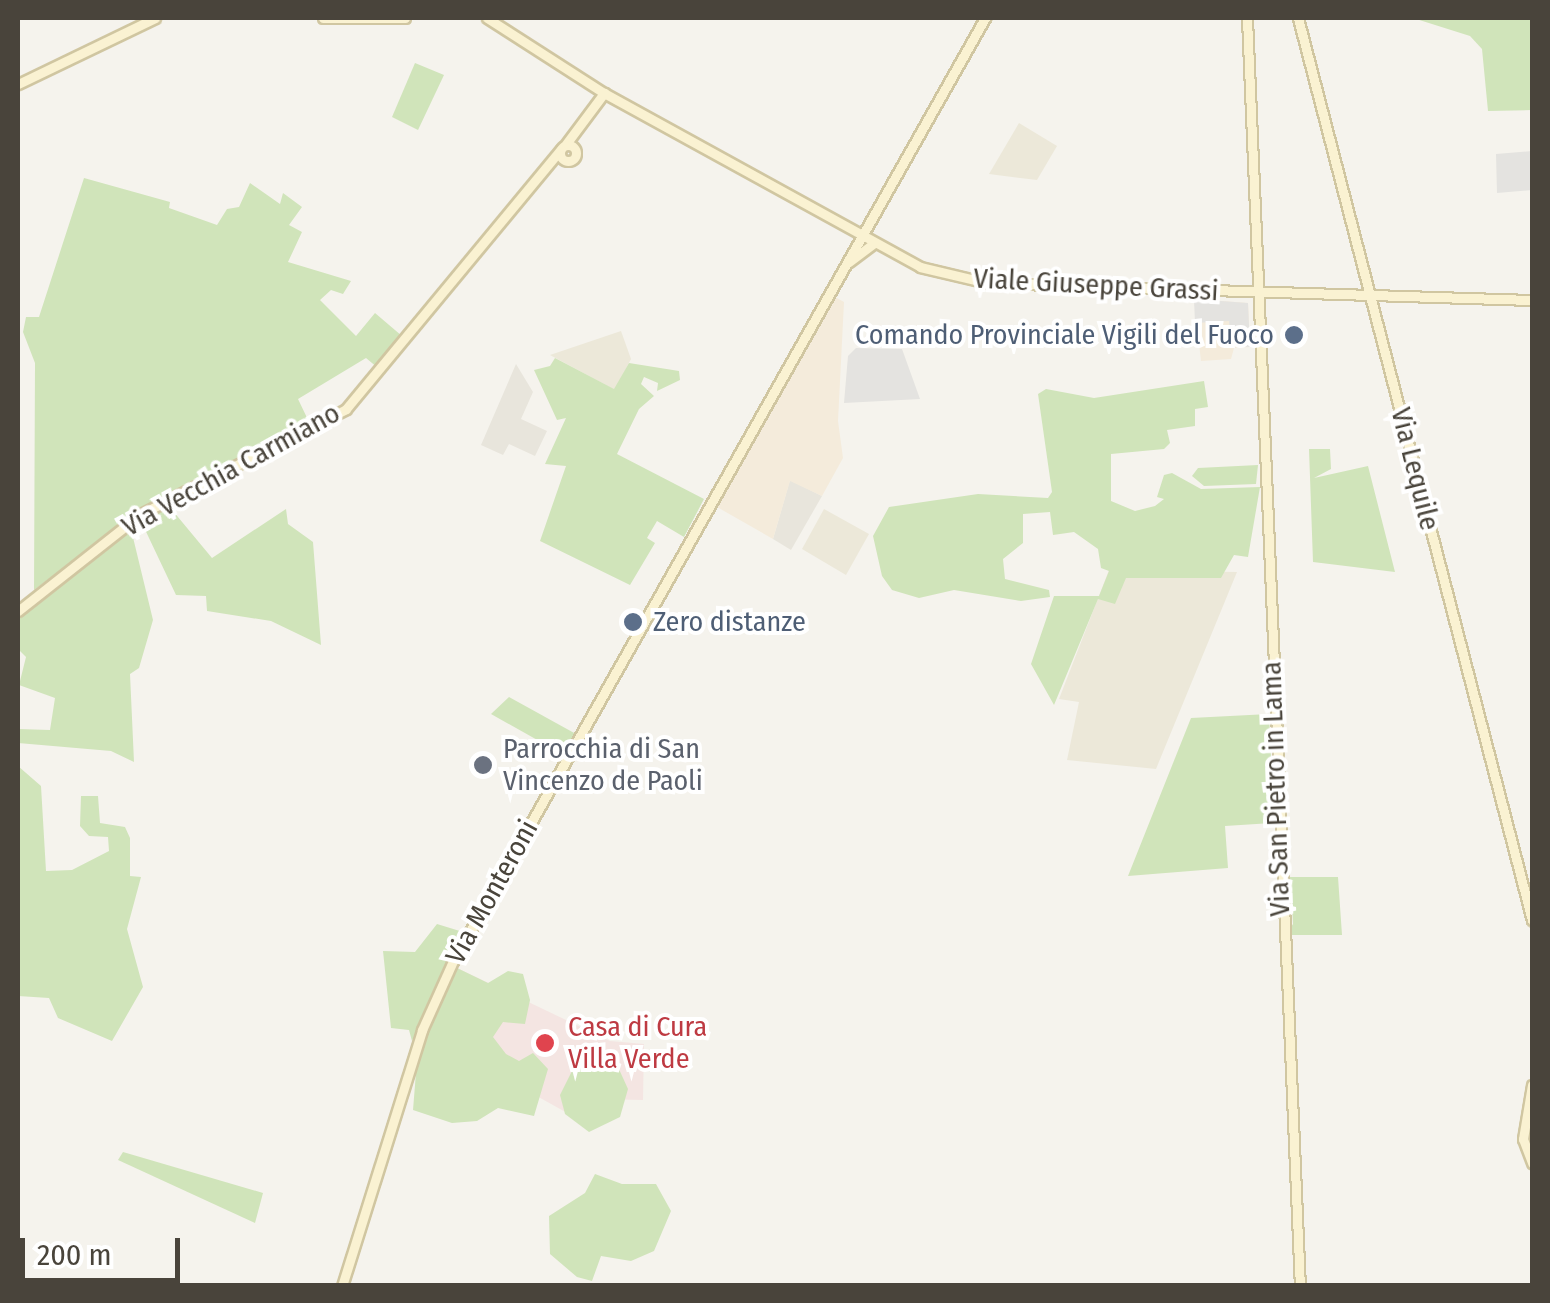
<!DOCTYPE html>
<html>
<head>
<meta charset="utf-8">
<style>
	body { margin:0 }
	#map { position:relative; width:1550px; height:1303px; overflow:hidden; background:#f5f3ed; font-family:"Fira Sans Condensed",sans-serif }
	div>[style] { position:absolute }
	.residential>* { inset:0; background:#e8e5dc }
	.commercial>* { inset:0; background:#f4ebdb }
	.education>* { inset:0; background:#ece8d9 }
	.medical>* { inset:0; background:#f4e5e2 }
	.green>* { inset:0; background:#d0e4ba }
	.parking>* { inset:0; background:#e4e3e0 }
	.roads { filter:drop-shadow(2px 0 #d0c6a1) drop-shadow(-2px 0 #d0c6a1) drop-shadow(0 2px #d0c6a1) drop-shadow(0 -2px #d0c6a1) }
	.secondary>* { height:9px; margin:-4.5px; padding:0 4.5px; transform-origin:4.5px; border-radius:4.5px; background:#faf2d2 }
	.secondary>.ring { margin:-4.5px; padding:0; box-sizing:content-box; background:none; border:9px solid #faf2d2; border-radius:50% }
	.dots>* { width:28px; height:28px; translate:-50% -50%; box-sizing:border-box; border:5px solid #fff; border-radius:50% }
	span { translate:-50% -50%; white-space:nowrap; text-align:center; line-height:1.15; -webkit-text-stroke:8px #fff; paint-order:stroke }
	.street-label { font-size:28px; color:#49443b }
	.service-label { font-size:28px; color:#4e5e75 }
	.right { translate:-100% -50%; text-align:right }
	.left { translate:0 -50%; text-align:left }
	.worship-label { font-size:28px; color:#5b616d }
	.health-label { font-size:28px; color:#be3a42 }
	.frame { position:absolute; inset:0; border:20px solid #49443b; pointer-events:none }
	.scale { position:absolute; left:20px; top:1238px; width:160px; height:45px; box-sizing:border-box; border:5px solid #49443b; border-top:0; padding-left:12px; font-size:30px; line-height:35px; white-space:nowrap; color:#49443b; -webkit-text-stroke:8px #fff; paint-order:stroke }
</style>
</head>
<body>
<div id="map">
	<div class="residential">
		<i style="clip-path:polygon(516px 364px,533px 392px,521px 419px,547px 431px,535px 456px,509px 444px,503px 455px,481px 445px)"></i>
		<i style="clip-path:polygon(790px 480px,822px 496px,791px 550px,773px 539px)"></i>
	</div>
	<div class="commercial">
		<i style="clip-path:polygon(835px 297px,844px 302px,838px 421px,843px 458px,822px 496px,790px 481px,773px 539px,717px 507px)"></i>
		<i style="clip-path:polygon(1194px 299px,1248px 303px,1250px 347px,1234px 348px,1231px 359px,1201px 361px)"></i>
	</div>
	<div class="education">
		<i style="clip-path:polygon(1019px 123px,1057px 146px,1037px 180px,989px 174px)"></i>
		<i style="clip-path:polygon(621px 331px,631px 359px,615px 390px,550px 355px)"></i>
		<i style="clip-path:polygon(824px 509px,869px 534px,846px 575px,802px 549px)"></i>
		<i style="clip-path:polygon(1109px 570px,1237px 572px,1156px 769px,1067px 760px,1079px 702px,1059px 699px)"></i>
	</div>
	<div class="medical">
		<i style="clip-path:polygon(455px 967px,610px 1041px,644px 1044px,643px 1100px,599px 1099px,578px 1119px,490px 1070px)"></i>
	</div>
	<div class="green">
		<i style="clip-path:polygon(1413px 18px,1532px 18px,1532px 110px,1488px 111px,1482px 49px,1470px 36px)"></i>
		<i style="clip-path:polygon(415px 63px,444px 75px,418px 130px,392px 117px)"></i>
		<i style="clip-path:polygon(84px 178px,170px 202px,169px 208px,217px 225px,227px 209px,239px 207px,250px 183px,280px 204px,283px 193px,302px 207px,289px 225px,302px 232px,288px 262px,351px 281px,343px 294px,331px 290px,320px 300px,356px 336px,375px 313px,402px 336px,378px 368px,366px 358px,298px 399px,310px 424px,137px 513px,34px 590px,35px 363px,23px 332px,26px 317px,39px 317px)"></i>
		<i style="clip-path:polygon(555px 358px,614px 389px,629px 363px,679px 371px,680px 380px,657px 391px,658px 383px,644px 377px,641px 384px,654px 396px,639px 409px,617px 454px,704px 499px,684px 537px,657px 521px,647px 538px,655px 543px,630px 585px,540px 541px,566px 466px,545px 464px,566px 418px,557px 420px,534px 370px,550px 366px)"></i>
		<i style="clip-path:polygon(1204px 381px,1208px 407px,1195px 409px,1195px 426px,1167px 430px,1170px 443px,1164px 449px,1111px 454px,1111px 501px,1135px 511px,1155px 506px,1164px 499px,1157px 497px,1164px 475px,1172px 473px,1201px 489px,1260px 487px,1248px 557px,1234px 555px,1221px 578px,1126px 578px,1115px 604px,1098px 599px,1054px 705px,1031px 664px,1054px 596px,1099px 596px,1109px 571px,1101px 568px,1098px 549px,1074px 532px,1053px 535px,1050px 512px,1023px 514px,1023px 543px,1003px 559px,1005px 579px,1049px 590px,1050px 597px,1021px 601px,954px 590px,919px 598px,892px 590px,882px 576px,873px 536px,889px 507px,978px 494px,1048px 498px,1052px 492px,1038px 394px,1046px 389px,1094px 398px)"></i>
		<i style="clip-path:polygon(1309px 449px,1330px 449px,1331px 469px,1314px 478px,1368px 466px,1395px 572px,1313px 562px)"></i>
		<i style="clip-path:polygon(1258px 465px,1256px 484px,1204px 486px,1192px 476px,1198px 468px)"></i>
		<i style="clip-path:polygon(168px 505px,212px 558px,286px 509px,288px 524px,313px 542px,321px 645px,271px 621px,207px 611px,206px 596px,176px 595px,140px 519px)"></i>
		<i style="clip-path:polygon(130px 525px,153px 620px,139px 668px,130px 674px,134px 762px,111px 751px,18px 743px,18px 729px,50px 730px,55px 698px,19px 685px,26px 657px,18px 649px,18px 613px)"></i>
		<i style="clip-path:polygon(509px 697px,576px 734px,564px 755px,491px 714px)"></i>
		<i style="clip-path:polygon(1269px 714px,1274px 823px,1225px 826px,1228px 868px,1128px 876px,1191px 718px)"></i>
		<i style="clip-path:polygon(18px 766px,41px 786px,46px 871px,72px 870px,109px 851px,108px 837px,89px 836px,80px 826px,81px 796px,98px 796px,100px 823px,125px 827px,130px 838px,130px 876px,141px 877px,127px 929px,143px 987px,112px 1041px,58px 1018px,49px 998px,18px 996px)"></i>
		<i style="clip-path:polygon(1283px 877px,1338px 877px,1342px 935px,1286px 935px,1293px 924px,1291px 882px)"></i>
		<i style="clip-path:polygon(437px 924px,463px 932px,412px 1041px,409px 1030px,391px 1028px,383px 951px,415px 952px)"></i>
		<i style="clip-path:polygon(455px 967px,488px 983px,508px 971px,523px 974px,530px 1000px,525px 1024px,503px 1022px,493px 1037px,506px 1054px,519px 1061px,533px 1053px,548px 1069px,534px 1116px,498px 1108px,477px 1121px,452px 1123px,413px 1110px,417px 1060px)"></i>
		<i style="clip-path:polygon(589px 1049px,618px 1067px,628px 1089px,620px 1117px,589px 1132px,565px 1114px,560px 1095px,582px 1051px)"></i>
		<i style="clip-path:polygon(123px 1152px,263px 1193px,255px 1223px,118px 1160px)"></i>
		<i style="clip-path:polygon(595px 1174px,622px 1184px,656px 1184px,671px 1211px,654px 1251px,631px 1261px,601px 1256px,592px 1281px,577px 1277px,550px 1254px,549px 1216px,585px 1193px)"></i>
	</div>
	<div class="parking">
		<i style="clip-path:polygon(1532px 151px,1532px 190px,1497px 193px,1496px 154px)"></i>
		<i style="clip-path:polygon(1194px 299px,1248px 303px,1250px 347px,1231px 346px,1229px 321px,1195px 323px)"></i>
		<i style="clip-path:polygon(856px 348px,902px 349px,920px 399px,844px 403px,848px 356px)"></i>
	</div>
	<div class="roads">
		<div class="secondary">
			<i style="left:323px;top:18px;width:82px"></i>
			<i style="left:487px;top:18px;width:139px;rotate:32.7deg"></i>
			<i style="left:604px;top:93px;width:361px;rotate:28.8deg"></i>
			<i style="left:920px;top:267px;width:69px;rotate:13.4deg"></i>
			<i style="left:987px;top:283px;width:545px;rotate:1.79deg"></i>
			<i style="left:1247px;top:18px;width:1269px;rotate:87.61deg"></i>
			<i style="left:1298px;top:18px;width:932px;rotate:75.46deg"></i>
			<i style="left:18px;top:84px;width:152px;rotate:-25.7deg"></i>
			<i style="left:566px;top:144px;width:64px;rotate:-53.3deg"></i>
			<i class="ring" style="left:560px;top:145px;width:7px;height:7px"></i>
			<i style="left:849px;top:262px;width:30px;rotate:-37deg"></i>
			<i style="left:18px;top:611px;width:157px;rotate:-38.3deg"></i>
			<i style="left:141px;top:514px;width:230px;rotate:-27.1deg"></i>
			<i style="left:346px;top:409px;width:336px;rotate:-50.4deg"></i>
			<i style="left:1532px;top:1085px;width:55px;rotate:99.5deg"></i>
			<i style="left:1523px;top:1139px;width:26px;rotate:69deg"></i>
			<i style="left:342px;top:1286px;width:268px;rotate:-72.6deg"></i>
			<i style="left:422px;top:1030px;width:76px;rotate:-65.8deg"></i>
			<i style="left:453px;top:961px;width:1083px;rotate:-60.57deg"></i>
		</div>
	</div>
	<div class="dots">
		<i style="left:1294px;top:335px;background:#5c6f8a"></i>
		<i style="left:633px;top:622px;background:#5c6f8a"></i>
		<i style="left:483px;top:765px;background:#6b7280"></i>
		<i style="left:545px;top:1043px;background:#e0444e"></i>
	</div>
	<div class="street-label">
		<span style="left:1096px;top:285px;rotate:3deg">Viale Giuseppe Grassi</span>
		<span style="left:1415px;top:469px;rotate:76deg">Via Lequile</span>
		<span style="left:231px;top:470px;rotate:-29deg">Via Vecchia Carmiano</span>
		<span style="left:1276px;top:789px;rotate:-92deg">Via San Pietro in Lama</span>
		<span style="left:492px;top:892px;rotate:-61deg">Via Monteroni</span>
	</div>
	<div class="service-label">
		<span class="right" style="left:1274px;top:335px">Comando Provinciale Vigili del Fuoco</span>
		<span class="left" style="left:653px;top:622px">Zero distanze</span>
	</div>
	<div class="worship-label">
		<span class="left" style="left:503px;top:765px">Parrocchia di San<br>Vincenzo de Paoli</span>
	</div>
	<div class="health-label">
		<span class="left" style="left:568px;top:1043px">Casa di Cura<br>Villa Verde</span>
	</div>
	<div class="frame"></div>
	<div class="scale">200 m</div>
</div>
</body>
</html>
